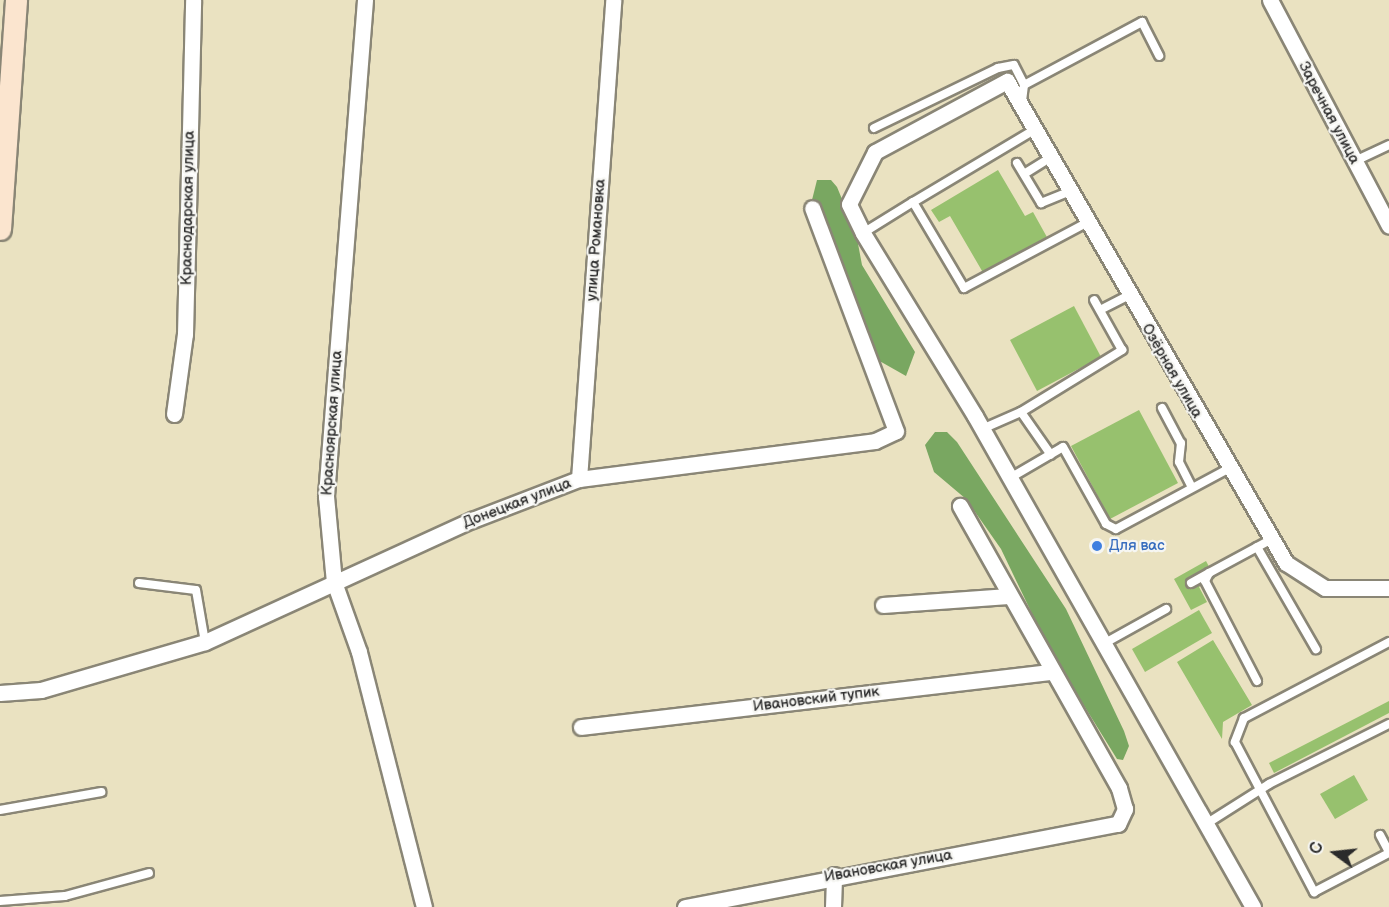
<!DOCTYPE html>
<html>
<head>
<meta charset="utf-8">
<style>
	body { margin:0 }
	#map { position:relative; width:1389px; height:907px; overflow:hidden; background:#eae2c1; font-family:"Balsamiq Sans",sans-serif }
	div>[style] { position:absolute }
	.green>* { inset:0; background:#97c16e }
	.forest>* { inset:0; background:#79a761 }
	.roads { filter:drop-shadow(2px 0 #8a8676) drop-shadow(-2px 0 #8a8676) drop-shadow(0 2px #8a8676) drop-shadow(0 -2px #8a8676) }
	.lane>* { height:8px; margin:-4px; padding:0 4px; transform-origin:4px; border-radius:4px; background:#fff }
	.street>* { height:15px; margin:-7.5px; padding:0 7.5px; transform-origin:7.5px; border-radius:7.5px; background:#fff }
	.secondary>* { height:21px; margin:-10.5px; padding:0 10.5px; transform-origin:10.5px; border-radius:10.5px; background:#fbe5cf }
	.dots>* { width:16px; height:16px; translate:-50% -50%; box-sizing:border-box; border:3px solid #f6f6f2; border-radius:50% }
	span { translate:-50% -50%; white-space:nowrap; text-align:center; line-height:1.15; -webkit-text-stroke:4.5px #f6f6f2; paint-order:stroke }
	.street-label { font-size:15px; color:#2b2b2b }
	.shop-label { font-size:15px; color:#366cbe }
	.left { translate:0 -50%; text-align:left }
	.north { position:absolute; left:1305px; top:823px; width:60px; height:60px; -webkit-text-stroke:4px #f6f6f2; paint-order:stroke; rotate:285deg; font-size:16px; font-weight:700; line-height:24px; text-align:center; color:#2b2b2b }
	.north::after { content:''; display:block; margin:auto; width:21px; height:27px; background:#2b2b2b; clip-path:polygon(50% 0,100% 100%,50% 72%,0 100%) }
</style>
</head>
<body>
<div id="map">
	<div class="green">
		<i style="clip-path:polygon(998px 170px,1025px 216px,1033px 212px,1048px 239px,985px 276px,950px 216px,939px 222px,931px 210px)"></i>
		<i style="clip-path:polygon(1074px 306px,1101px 357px,1037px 391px,1010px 340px)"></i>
		<i style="clip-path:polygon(1139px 410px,1178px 483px,1110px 519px,1071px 446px)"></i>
		<i style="clip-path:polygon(1206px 561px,1215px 578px,1199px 587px,1207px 602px,1191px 610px,1174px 579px)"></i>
		<i style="clip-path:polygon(1199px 610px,1212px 633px,1145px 672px,1132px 649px)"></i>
		<i style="clip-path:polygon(1213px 640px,1252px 705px,1223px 722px,1222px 739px,1177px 662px)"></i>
		<i style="clip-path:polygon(1389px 701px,1389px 713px,1274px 773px,1269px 763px)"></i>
		<i style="clip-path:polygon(1354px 775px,1368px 800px,1335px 819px,1320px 794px)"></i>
	</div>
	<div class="forest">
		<i style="clip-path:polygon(817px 180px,831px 180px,837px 187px,856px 233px,862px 265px,915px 352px,906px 376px,876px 359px,812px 200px)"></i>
		<i style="clip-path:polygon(935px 432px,947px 432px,957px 442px,1066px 609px,1124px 731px,1129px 746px,1123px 760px,1117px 759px,1049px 649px,1001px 549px,966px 499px,934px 472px,925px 445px)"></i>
	</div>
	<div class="roads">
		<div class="lane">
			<i style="left:1024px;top:85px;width:134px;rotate:-28.1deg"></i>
			<i style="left:1142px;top:22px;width:38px;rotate:63deg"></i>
			<i style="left:874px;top:128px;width:138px;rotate:-25.8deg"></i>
			<i style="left:998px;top:68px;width:16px;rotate:-11deg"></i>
			<i style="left:1014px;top:65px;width:22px;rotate:63deg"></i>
			<i style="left:1024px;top:85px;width:17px;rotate:97deg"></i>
			<i style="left:1034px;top:130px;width:141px;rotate:149.2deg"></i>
			<i style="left:913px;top:202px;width:100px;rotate:59.3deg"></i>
			<i style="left:964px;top:288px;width:140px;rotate:-28deg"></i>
			<i style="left:1355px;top:161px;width:38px;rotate:-25deg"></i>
			<i style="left:1017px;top:163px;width:47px;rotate:59deg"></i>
			<i style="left:1041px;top:203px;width:31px;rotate:-22deg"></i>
			<i style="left:1024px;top:174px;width:31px;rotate:-32deg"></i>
			<i style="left:863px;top:233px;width:59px;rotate:-31.8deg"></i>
			<i style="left:1100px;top:310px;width:31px;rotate:-27deg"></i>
			<i style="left:1162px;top:408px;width:40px;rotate:62deg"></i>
			<i style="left:1181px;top:443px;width:19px;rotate:96deg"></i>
			<i style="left:1179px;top:462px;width:28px;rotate:63deg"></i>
			<i style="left:1021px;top:412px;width:119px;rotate:-31.5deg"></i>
			<i style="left:1122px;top:350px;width:57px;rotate:-119.2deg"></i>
			<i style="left:982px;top:429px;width:43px;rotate:-23.6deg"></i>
			<i style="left:1021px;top:412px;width:52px;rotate:55.1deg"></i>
			<i style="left:1010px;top:478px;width:61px;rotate:-30.3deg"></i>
			<i style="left:1063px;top:447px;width:88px;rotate:60.8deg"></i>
			<i style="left:1106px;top:524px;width:11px;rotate:27deg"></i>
			<i style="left:1116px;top:529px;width:127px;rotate:-28.2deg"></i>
			<i style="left:1257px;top:547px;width:118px;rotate:60deg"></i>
			<i style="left:139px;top:583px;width:57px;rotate:7deg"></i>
			<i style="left:196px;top:590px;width:53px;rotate:80.2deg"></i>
			<i style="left:1191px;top:583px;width:21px;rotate:-29deg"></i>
			<i style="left:1389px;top:642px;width:164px;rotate:152.3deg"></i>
			<i style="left:1244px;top:718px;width:26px;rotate:111deg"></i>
			<i style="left:1235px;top:742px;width:170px;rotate:62.2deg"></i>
			<i style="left:1314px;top:892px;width:85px;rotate:-27.5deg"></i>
			<i style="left:1105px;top:643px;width:70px;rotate:-29.1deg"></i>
			<i style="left:1257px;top:681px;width:113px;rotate:-117.5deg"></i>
			<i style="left:1205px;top:581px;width:9px;rotate:-63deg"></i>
			<i style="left:1209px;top:573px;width:69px;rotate:-28.4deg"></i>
			<i style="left:0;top:810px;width:103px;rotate:-10.1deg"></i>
			<i style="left:1206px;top:824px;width:75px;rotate:-32.4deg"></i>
			<i style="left:1269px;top:784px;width:134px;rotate:-26.6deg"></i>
			<i style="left:1380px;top:835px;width:19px;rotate:62deg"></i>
			<i style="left:0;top:901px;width:65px;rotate:-4.4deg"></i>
			<i style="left:65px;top:896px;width:87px;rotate:-15.3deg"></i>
		</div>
		<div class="street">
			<i style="left:365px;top:0;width:498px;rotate:94.5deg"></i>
			<i style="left:326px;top:496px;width:86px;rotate:84.7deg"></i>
			<i style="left:334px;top:582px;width:74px;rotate:70.3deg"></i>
			<i style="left:359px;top:652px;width:263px;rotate:75.7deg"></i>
			<i style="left:1270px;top:0;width:255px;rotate:62.2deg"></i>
			<i style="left:174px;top:414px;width:81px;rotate:-82.2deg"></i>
			<i style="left:185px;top:334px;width:334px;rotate:-88.6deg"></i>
			<i style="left:579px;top:479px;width:480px;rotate:-85.9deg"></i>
			<i style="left:883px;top:605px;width:125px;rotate:-4.1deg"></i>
			<i style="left:0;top:693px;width:41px;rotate:-4.2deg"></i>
			<i style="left:41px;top:690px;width:171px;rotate:-16.3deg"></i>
			<i style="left:205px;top:642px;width:294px;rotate:-24.6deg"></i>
			<i style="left:472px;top:520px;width:115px;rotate:-21deg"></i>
			<i style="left:579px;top:479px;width:298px;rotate:-7.3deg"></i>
			<i style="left:875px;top:441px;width:23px;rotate:-25deg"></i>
			<i style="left:896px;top:431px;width:238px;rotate:-110.6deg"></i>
			<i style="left:581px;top:727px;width:473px;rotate:-6.7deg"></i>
			<i style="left:685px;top:907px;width:441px;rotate:-10.9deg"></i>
			<i style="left:1118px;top:824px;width:17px;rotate:-65deg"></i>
			<i style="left:1125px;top:809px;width:22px;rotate:-106deg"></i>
			<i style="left:1119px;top:788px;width:324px;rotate:-119.4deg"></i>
			<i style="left:833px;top:907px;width:32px;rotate:-88deg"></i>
			<i style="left:1253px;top:907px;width:564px;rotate:-119.52deg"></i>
			<i style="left:975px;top:416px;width:215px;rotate:-121.5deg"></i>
			<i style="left:863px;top:233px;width:32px;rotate:-116deg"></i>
			<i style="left:849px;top:204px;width:58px;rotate:-63.4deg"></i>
			<i style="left:875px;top:152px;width:150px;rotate:-28.3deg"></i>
			<i style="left:1007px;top:81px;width:557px;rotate:59.94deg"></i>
			<i style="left:1286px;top:563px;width:46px;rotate:32.7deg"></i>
			<i style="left:1325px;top:588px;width:64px"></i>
		</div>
		<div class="secondary">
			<i style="left:0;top:229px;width:230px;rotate:-86deg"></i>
		</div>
	</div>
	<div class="dots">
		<i style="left:1097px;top:546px;background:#3f7fe0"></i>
	</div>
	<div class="street-label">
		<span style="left:1329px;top:113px;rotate:62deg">Заречная улица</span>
		<span style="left:188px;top:208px;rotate:-89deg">Краснодарская улица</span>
		<span style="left:596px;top:240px;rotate:-86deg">улица Романовка</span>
		<span style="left:1172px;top:371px;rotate:60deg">Озёрная улица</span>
		<span style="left:332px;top:423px;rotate:-86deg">Красноярская улица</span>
		<span style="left:517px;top:503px;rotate:-21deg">Донецкая улица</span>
		<span style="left:816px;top:699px;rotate:-7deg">Ивановский тупик</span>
		<span style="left:888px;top:866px;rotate:-10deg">Ивановская улица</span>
	</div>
	<div class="shop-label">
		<span class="left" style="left:1109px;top:546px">Для вас</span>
	</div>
	<div class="north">С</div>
</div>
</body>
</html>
